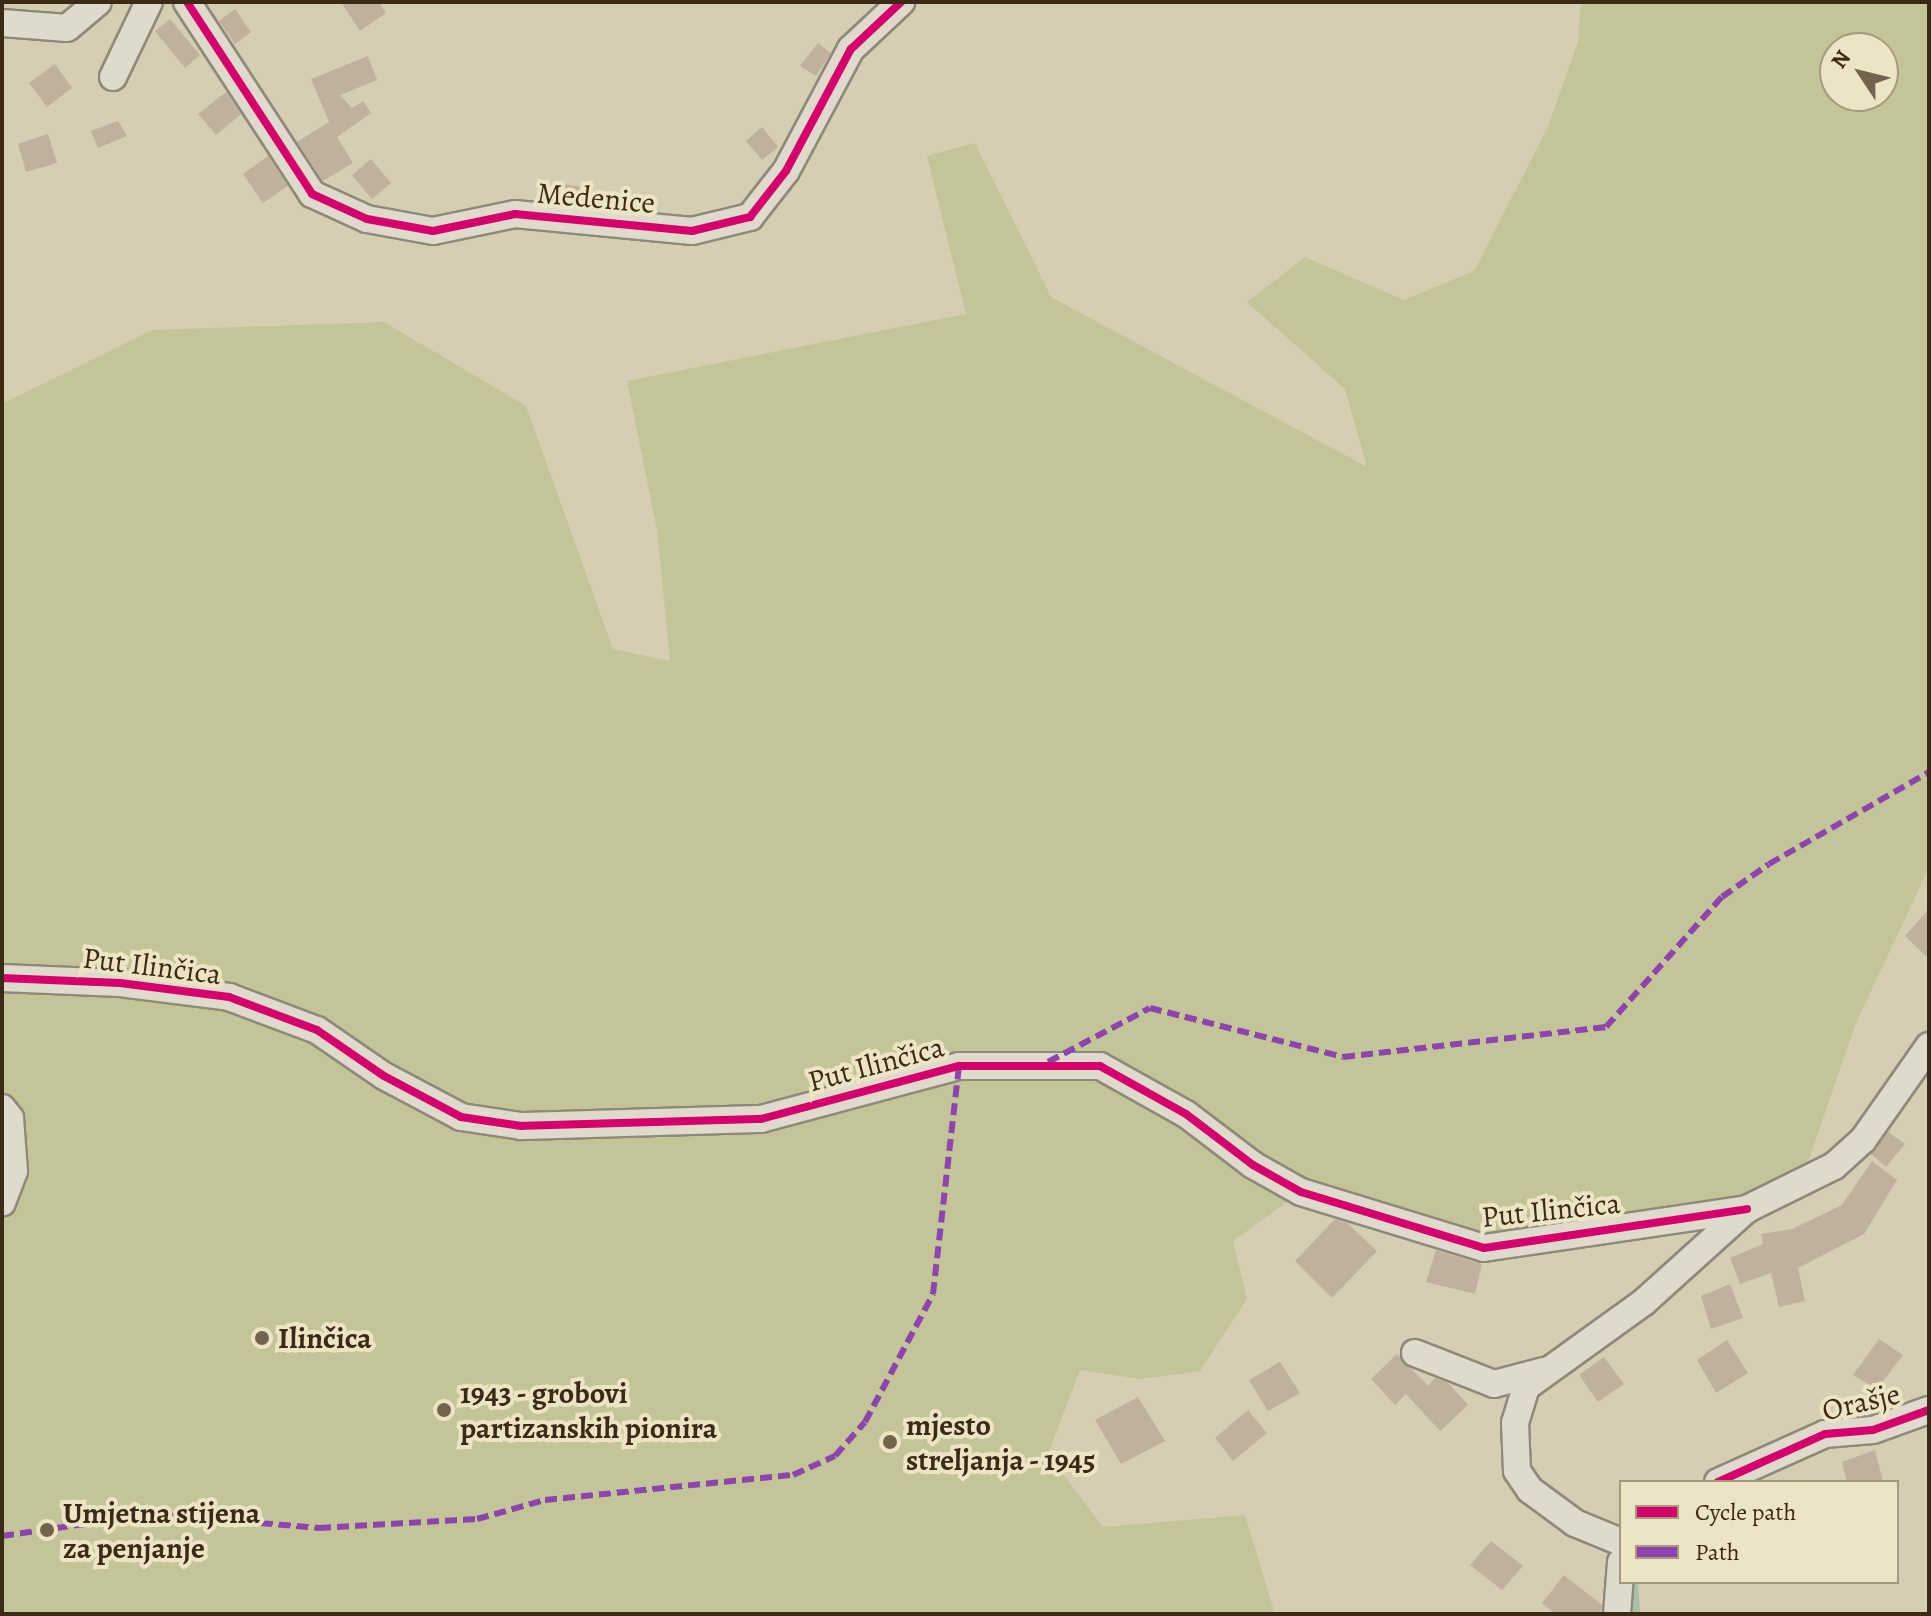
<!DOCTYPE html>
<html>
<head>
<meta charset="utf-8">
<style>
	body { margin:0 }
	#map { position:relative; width:1931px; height:1616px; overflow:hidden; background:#d5ceb2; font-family:Alegreya,serif }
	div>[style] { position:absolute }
	.green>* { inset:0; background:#c3c599 }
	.stream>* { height:7px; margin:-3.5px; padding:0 3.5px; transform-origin:3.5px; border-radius:3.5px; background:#a8bfaa }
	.building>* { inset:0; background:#bfb19e }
	.roads { filter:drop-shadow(2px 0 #8f8978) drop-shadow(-2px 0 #8f8978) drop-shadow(0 2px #8f8978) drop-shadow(0 -2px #8f8978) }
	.minor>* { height:26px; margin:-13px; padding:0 13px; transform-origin:13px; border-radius:13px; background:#dedacc }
	.quiet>* { height:6px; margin-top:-3px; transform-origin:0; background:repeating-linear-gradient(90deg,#8e44ad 0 12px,transparent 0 18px) }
	.cycleway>* { height:8px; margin:-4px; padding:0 4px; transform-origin:4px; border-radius:4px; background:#d6006c }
	.dots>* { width:22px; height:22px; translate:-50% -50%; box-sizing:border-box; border:4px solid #ede4c3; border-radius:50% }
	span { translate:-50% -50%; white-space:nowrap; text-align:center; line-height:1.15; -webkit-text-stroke:8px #ede4c3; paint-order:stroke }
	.street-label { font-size:30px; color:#3a2b17 }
	.poi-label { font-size:30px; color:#3a2b17; font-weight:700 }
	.left { translate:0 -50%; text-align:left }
	.frame { position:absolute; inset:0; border:4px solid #3a2b17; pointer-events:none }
	.legend { position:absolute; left:1619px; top:1480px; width:280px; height:104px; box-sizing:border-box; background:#ede4c3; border:2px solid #a59a7e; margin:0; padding:10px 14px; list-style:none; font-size:24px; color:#3a2b17 }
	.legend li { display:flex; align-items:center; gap:16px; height:40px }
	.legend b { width:40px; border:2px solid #a59a7e }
	.north { position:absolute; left:1819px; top:32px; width:80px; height:80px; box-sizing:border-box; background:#ede4c3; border:2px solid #a59a7e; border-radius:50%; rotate:305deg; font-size:22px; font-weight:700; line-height:32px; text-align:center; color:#3a2b17 }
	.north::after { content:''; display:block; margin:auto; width:28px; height:36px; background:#70644d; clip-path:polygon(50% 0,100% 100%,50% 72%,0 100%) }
</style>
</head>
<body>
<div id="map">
	<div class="green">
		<i style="clip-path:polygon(evenodd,1581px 2px,1929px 2px,1929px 868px,1856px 1023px,1800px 1185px,1744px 1201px,1573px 1220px,1484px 1248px,1301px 1192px,1233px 1241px,1247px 1299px,1200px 1371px,1141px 1379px,1080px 1370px,1048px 1454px,1103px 1527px,1245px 1515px,1275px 1614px,2px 1614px,2px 404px,152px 330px,384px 322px,526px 406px,613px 649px,670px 661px,657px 530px,627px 381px,966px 314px,927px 156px,975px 143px,1051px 297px,1367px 467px,1345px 389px,1247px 302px,1305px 257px,1404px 300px,1474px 271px,1547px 129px,1578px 42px,1581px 2px,1835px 48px,1883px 48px,1883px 96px,1835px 96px,1835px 48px)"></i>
	</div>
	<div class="stream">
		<i style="left:1634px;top:1582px;width:32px;rotate:86deg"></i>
	</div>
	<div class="building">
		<i style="clip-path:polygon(341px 2px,379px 2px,386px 13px,360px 31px)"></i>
		<i style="clip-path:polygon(235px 9px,251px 32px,235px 44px,219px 21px)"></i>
		<i style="clip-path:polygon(170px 19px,200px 55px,185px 68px,155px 31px)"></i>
		<i style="clip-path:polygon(818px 43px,831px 53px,816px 76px,800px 66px)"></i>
		<i style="clip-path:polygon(368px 56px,377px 80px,340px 95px,352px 108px,363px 101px,371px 113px,337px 137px,353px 163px,323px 181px,297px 142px,329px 122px,311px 79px)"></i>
		<i style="clip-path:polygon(55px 64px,72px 88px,47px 107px,29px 83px)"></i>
		<i style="clip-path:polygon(226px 92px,241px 114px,216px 135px,198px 114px)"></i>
		<i style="clip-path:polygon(118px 121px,127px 136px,98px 148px,91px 131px)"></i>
		<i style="clip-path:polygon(762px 127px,778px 147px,762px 160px,746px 141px)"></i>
		<i style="clip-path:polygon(48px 134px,57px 163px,26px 172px,18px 144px)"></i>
		<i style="clip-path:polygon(268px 156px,288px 186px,263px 203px,243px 174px)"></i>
		<i style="clip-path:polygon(371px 159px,391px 183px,372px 199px,352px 175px)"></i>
		<i style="clip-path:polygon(560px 184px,592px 188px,590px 205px,557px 202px)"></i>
		<i style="clip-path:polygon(1929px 909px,1929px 959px,1905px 936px)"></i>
		<i style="clip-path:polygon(1888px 1132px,1905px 1144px,1886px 1167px,1871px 1154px)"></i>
		<i style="clip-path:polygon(1872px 1161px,1897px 1180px,1864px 1234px,1798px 1268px,1805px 1301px,1779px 1307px,1771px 1273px,1740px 1284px,1730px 1258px,1763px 1244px,1761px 1234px,1792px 1229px,1842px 1205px)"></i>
		<i style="clip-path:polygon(1335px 1219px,1347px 1223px,1377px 1251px,1332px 1298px,1295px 1261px)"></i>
		<i style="clip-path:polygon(1436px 1250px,1482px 1264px,1475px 1294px,1426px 1282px)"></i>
		<i style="clip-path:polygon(1730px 1284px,1743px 1318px,1711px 1329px,1701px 1296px)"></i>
		<i style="clip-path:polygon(1879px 1339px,1903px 1355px,1877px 1389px,1853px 1375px)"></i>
		<i style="clip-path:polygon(1727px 1340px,1748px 1373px,1716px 1393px,1697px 1360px)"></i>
		<i style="clip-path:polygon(1397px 1354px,1428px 1386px,1435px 1378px,1448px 1383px,1468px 1405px,1440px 1431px,1406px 1394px,1395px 1405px,1371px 1379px)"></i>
		<i style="clip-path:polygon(1604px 1357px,1624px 1384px,1598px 1402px,1579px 1375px)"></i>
		<i style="clip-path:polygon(1280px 1362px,1300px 1393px,1268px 1411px,1249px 1380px)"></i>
		<i style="clip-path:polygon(1138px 1397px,1165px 1441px,1121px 1464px,1095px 1420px)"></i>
		<i style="clip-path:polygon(1248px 1410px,1267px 1433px,1233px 1461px,1215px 1438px)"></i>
		<i style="clip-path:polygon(1875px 1450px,1883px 1482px,1847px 1482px,1842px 1462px)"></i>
		<i style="clip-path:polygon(1491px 1541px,1523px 1566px,1502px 1590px,1470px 1565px)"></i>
		<i style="clip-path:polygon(1564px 1575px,1602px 1605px,1601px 1614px,1555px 1614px,1542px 1603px)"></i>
	</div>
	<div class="roads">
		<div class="minor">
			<i style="left:187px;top:2px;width:229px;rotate:56.9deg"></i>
			<i style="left:312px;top:194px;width:60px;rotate:24.4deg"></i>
			<i style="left:367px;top:219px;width:67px;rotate:10.3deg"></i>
			<i style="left:433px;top:231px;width:84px;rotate:-11.7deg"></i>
			<i style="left:515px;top:214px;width:178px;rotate:5.5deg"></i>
			<i style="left:692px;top:231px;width:60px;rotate:-13.6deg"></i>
			<i style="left:750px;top:217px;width:58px;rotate:-52deg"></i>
			<i style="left:786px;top:171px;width:138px;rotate:-62deg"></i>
			<i style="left:851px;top:49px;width:69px;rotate:-43.2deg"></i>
			<i style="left:2px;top:23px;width:65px;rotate:4.4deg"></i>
			<i style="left:67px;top:28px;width:40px;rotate:-40deg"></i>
			<i style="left:113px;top:77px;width:83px;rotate:-64.4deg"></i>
			<i style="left:2px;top:978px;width:118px;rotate:2.4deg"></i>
			<i style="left:120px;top:983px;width:110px;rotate:7.3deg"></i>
			<i style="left:229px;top:997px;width:94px;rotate:20.6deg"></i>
			<i style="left:317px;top:1030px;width:81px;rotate:34.5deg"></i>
			<i style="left:384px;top:1076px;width:87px;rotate:28deg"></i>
			<i style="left:461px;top:1117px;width:61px;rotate:8.5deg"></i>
			<i style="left:521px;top:1126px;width:240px;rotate:-1.7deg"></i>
			<i style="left:761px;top:1119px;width:205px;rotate:-15deg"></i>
			<i style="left:959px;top:1066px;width:141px"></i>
			<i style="left:1100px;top:1066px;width:98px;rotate:29.2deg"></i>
			<i style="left:1186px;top:1114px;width:84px;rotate:37.3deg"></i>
			<i style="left:1253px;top:1165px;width:55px;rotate:29.4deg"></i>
			<i style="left:1301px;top:1192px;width:191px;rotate:17deg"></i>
			<i style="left:1484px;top:1248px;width:266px;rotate:-8.4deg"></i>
			<i style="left:2px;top:1108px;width:13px;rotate:51deg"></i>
			<i style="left:10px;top:1118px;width:53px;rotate:85.7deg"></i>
			<i style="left:14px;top:1171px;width:34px;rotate:111deg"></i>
			<i style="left:1415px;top:1353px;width:85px;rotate:21.4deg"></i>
			<i style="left:1494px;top:1384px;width:52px;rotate:-14.6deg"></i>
			<i style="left:1718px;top:1482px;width:117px;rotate:-24.2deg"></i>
			<i style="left:1825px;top:1434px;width:48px;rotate:-4.8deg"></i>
			<i style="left:1873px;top:1430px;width:59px;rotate:-19.7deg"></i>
			<i style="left:1621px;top:1542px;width:50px;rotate:-157.6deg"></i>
			<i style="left:1575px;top:1523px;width:56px;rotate:-143.7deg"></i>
			<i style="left:1530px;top:1490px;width:23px;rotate:-124deg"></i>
			<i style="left:1517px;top:1471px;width:48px;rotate:-92.4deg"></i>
			<i style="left:1515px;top:1423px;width:38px;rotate:-73deg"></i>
			<i style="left:1526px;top:1387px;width:145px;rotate:-35.8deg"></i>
			<i style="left:1644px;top:1302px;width:139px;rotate:-42.1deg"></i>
			<i style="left:1747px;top:1209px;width:97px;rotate:-26.3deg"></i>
			<i style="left:1834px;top:1166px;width:39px;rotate:-42deg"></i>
			<i style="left:1863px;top:1140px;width:115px;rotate:-54.9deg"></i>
			<i style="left:1617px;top:1614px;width:52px;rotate:-85.6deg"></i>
		</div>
	</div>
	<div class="quiet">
		<i style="left:1048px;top:1062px;width:115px;rotate:-27.9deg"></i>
		<i style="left:1150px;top:1008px;width:199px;rotate:14.2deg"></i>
		<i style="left:1343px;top:1057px;width:265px;rotate:-6.5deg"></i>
		<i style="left:1606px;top:1027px;width:174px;rotate:-48.3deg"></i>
		<i style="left:1722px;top:897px;width:57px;rotate:-35.1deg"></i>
		<i style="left:1769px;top:864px;width:185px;rotate:-29.9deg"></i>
		<i style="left:2px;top:1536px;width:153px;rotate:-8.3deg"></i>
		<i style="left:153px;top:1514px;width:167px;rotate:4.8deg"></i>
		<i style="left:319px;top:1528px;width:158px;rotate:-3.3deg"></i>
		<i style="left:477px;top:1519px;width:71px;rotate:-15.6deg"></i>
		<i style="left:545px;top:1500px;width:249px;rotate:-5.8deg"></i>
		<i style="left:793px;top:1475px;width:46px;rotate:-24.3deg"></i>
		<i style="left:835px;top:1456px;width:45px;rotate:-48.6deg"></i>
		<i style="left:865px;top:1422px;width:145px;rotate:-62deg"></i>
		<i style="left:933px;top:1294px;width:229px;rotate:-83.5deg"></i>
	</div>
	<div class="cycleway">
		<i style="left:187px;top:2px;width:229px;rotate:56.9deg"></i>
		<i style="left:312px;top:194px;width:60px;rotate:24.4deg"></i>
		<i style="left:367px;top:219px;width:67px;rotate:10.3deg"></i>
		<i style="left:433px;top:231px;width:84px;rotate:-11.7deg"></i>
		<i style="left:515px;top:214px;width:178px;rotate:5.5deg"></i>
		<i style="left:692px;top:231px;width:60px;rotate:-13.6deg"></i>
		<i style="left:750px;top:217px;width:58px;rotate:-52deg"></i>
		<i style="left:786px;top:171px;width:138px;rotate:-62deg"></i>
		<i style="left:851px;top:49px;width:69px;rotate:-43.2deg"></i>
		<i style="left:2px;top:978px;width:118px;rotate:2.4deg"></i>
		<i style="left:120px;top:983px;width:110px;rotate:7.3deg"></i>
		<i style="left:229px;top:997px;width:94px;rotate:20.6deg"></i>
		<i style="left:317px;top:1030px;width:81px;rotate:34.5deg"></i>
		<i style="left:384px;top:1076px;width:87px;rotate:28deg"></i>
		<i style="left:461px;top:1117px;width:61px;rotate:8.5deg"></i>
		<i style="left:521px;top:1126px;width:240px;rotate:-1.7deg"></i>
		<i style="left:761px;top:1119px;width:205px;rotate:-15deg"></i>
		<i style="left:959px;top:1066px;width:141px"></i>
		<i style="left:1100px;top:1066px;width:98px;rotate:29.2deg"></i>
		<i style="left:1186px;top:1114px;width:84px;rotate:37.3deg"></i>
		<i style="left:1253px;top:1165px;width:55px;rotate:29.4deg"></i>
		<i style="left:1301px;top:1192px;width:191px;rotate:17deg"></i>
		<i style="left:1484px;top:1248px;width:266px;rotate:-8.4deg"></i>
		<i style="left:1718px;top:1482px;width:117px;rotate:-24.2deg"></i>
		<i style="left:1825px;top:1434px;width:48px;rotate:-4.8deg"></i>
		<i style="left:1873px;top:1430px;width:59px;rotate:-19.7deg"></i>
	</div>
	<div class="dots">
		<i style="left:262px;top:1338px;background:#70644d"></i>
		<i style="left:444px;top:1410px;background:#70644d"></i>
		<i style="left:890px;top:1442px;background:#70644d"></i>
		<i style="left:47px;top:1530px;background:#70644d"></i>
	</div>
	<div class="street-label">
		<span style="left:596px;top:198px;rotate:5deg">Medenice</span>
		<span style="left:152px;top:966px;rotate:7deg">Put Ilinčica</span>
		<span style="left:876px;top:1064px;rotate:-15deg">Put Ilinčica</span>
		<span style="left:1551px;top:1210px;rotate:-6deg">Put Ilinčica</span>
		<span style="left:1861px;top:1402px;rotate:-13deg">Orašje</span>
	</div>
	<div class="poi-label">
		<span class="left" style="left:278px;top:1338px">Ilinčica</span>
		<span class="left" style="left:460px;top:1410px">1943 - grobovi<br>partizanskih pionira</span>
		<span class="left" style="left:906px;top:1442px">mjesto<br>streljanja - 1945</span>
		<span class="left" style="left:63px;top:1530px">Umjetna stijena<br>za penjanje</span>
	</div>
	<div class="frame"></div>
	<ul class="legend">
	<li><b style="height:10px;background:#d6006c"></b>Cycle path</li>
	<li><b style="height:10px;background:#8e44ad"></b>Path</li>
	</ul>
	<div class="north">N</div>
</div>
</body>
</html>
